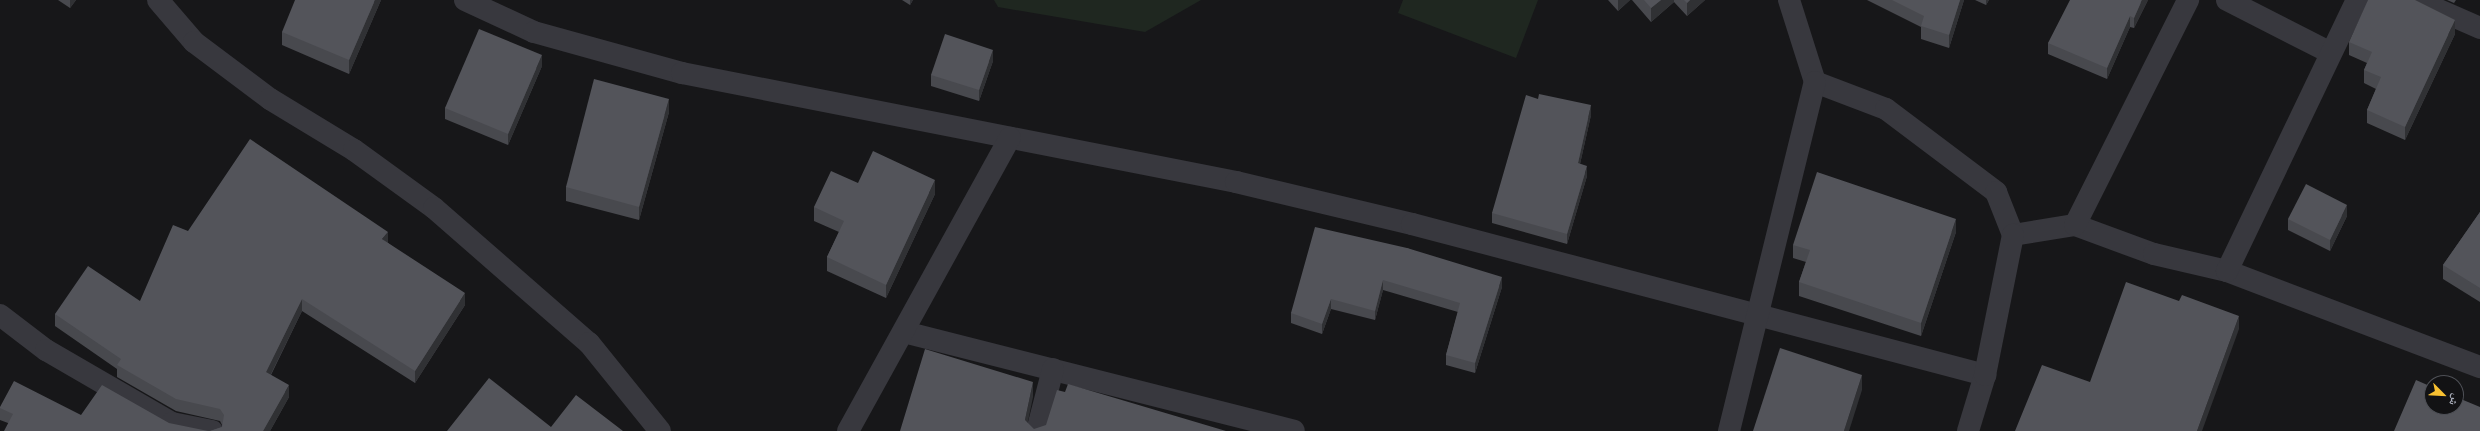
<!DOCTYPE html>
<html>
<head>
<meta charset="utf-8">
<style>
	body { margin:0 }
	#map { position:relative; width:2480px; height:431px; overflow:hidden; background:#171719; font-family:"Source Sans 3","Noto Naskh Arabic",sans-serif }
	div>[style] { position:absolute }
	.green>* { inset:0; background:#1f2720 }
	.minor>* { height:22px; margin:-11px; padding:0 11px; transform-origin:11px; border-radius:11px; background:#38383e }
	.wall>* { inset:0; background:#48494e }
	.shaded-wall>* { inset:0; background:#303134 }
	.building>* { inset:0; background:#53545a }
	span { translate:-50% -50%; white-space:nowrap; text-align:center; line-height:1.15; -webkit-text-stroke:4px #121214; paint-order:stroke }
	.north { position:absolute; left:2424px; top:375px; width:40px; height:40px; box-sizing:border-box; background:#121214; border:1px solid #4e5056; border-radius:50%; rotate:114deg; font-size:11px; font-weight:700; line-height:16px; text-align:center; color:#a9adb9 }
	.north::after { content:''; display:block; margin:auto; width:14px; height:18px; background:#f7c031; clip-path:polygon(50% 0,100% 100%,50% 72%,0 100%) }
</style>
</head>
<body>
<div id="map">
	<div class="green">
		<i style="clip-path:polygon(994px 0,1201px 0,1145px 32px,998px 7px)"></i>
		<i style="clip-path:polygon(1403px 0,1538px 0,1516px 58px,1398px 13px)"></i>
	</div>
	<div class="minor">
		<i style="left:158px;top:0;width:55px;rotate:49.4deg"></i>
		<i style="left:194px;top:42px;width:95px;rotate:36.9deg"></i>
		<i style="left:270px;top:99px;width:98px;rotate:31.3deg"></i>
		<i style="left:354px;top:150px;width:99px;rotate:35.9deg"></i>
		<i style="left:434px;top:208px;width:206px;rotate:41.1deg"></i>
		<i style="left:589px;top:343px;width:113px;rotate:51.1deg"></i>
		<i style="left:465px;top:0;width:76px;rotate:24.9deg"></i>
		<i style="left:534px;top:32px;width:154px;rotate:15.5deg"></i>
		<i style="left:682px;top:73px;width:565px;rotate:11.13deg"></i>
		<i style="left:1236px;top:182px;width:181px;rotate:13.4deg"></i>
		<i style="left:1412px;top:224px;width:593px;rotate:14.76deg"></i>
		<i style="left:1789px;top:0;width:86px;rotate:72.4deg"></i>
		<i style="left:1815px;top:82px;width:76px;rotate:20.8deg"></i>
		<i style="left:1886px;top:109px;width:138px;rotate:37deg"></i>
		<i style="left:1996px;top:192px;width:46px;rotate:68.4deg"></i>
		<i style="left:2013px;top:235px;width:63px;rotate:-9.2deg"></i>
		<i style="left:2075px;top:225px;width:84px;rotate:20.2deg"></i>
		<i style="left:2154px;top:254px;width:75px;rotate:13.1deg"></i>
		<i style="left:2227px;top:271px;width:271px;rotate:20.8deg"></i>
		<i style="left:2227px;top:0;width:114px;rotate:27deg"></i>
		<i style="left:2416px;top:0;width:70px;rotate:23.6deg"></i>
		<i style="left:2075px;top:225px;width:252px;rotate:-63.3deg"></i>
		<i style="left:2227px;top:271px;width:301px;rotate:-64.4deg"></i>
		<i style="left:0;top:315px;width:58px;rotate:37.3deg"></i>
		<i style="left:46px;top:350px;width:146px;rotate:30.1deg"></i>
		<i style="left:172px;top:423px;width:41px;rotate:11.3deg"></i>
		<i style="left:904px;top:332px;width:402px;rotate:14.2deg"></i>
		<i style="left:848px;top:431px;width:335px;rotate:-61.1deg"></i>
		<i style="left:1037px;top:431px;width:64px;rotate:-75.5deg"></i>
		<i style="left:1729px;top:431px;width:359px;rotate:-76.2deg"></i>
		<i style="left:1968px;top:431px;width:59px;rotate:-73.1deg"></i>
		<i style="left:1985px;top:375px;width:143px;rotate:-78.7deg"></i>
	</div>
	<div class="wall">
		<i style="clip-path:polygon(58px 0,76px 0,70px 8px)"></i>
		<i style="clip-path:polygon(381px 0,349px 74px,282px 45px,282px 32px)"></i>
		<i style="clip-path:polygon(902px 0,913px 0,910px 5px)"></i>
		<i style="clip-path:polygon(1608px 0,1630px 0,1618px 11px)"></i>
		<i style="clip-path:polygon(1632px 0,1705px 0,1687px 16px,1674px 2px,1651px 22px)"></i>
		<i style="clip-path:polygon(1867px 0,1964px 0,1949px 48px,1921px 39px,1921px 27px)"></i>
		<i style="clip-path:polygon(1975px 0,1989px 0,1986px 5px)"></i>
		<i style="clip-path:polygon(2148px 0,2134px 28px,2130px 27px,2107px 79px,2048px 54px,2048px 43px)"></i>
		<i style="clip-path:polygon(2447px 0,2456px 0,2454px 3px)"></i>
		<i style="clip-path:polygon(2455px 34px,2405px 140px,2367px 123px,2367px 110px,2376px 89px,2364px 83px,2364px 70px,2367px 63px,2349px 55px,2349px 42px)"></i>
		<i style="clip-path:polygon(993px 61px,979px 101px,931px 86px,931px 75px)"></i>
		<i style="clip-path:polygon(542px 66px,508px 145px,445px 119px,445px 108px)"></i>
		<i style="clip-path:polygon(669px 112px,639px 220px,566px 201px,566px 187px)"></i>
		<i style="clip-path:polygon(1591px 115px,1580px 164px,1587px 176px,1567px 244px,1492px 223px,1492px 213px)"></i>
		<i style="clip-path:polygon(858px 183px,935px 194px,886px 298px,827px 271px,827px 257px,839px 232px,814px 221px,814px 207px)"></i>
		<i style="clip-path:polygon(2480px 212px,2480px 302px,2443px 279px,2443px 265px)"></i>
		<i style="clip-path:polygon(2347px 216px,2330px 251px,2288px 230px,2288px 219px)"></i>
		<i style="clip-path:polygon(1956px 232px,1921px 336px,1799px 296px,1799px 282px,1806px 262px,1793px 258px,1793px 245px)"></i>
		<i style="clip-path:polygon(388px 243px,465px 305px,415px 383px,302px 311px,271px 375px,289px 397px,270px 431px,210px 431px,222px 427px,222px 425px,220px 421px,176px 411px,117px 377px,117px 369px,55px 326px,55px 314px,140px 301px)"></i>
		<i style="clip-path:polygon(1407px 248px,1502px 287px,1475px 373px,1446px 365px,1446px 355px,1458px 312px,1383px 290px,1375px 320px,1331px 309px,1322px 334px,1291px 323px,1291px 313px)"></i>
		<i style="clip-path:polygon(0 407px,81px 415px,169px 423px,8px 423px,0 420px)"></i>
	</div>
	<div class="shaded-wall">
		<i style="clip-path:polygon(70px 0,76px 0,70px 8px)"></i>
		<i style="clip-path:polygon(375px 0,381px 0,349px 74px,349px 60px)"></i>
		<i style="clip-path:polygon(910px 0,913px 0,910px 5px)"></i>
		<i style="clip-path:polygon(1618px 0,1630px 0,1618px 11px)"></i>
		<i style="clip-path:polygon(1661px 0,1674px 0,1674px 2px,1651px 22px,1651px 8px)"></i>
		<i style="clip-path:polygon(1690px 0,1705px 0,1687px 16px,1687px 3px)"></i>
		<i style="clip-path:polygon(1960px 0,1964px 0,1949px 48px,1949px 35px)"></i>
		<i style="clip-path:polygon(1986px 0,1989px 0,1986px 5px)"></i>
		<i style="clip-path:polygon(2142px 0,2148px 0,2134px 28px,2134px 18px)"></i>
		<i style="clip-path:polygon(2130px 16px,2130px 27px,2107px 79px,2107px 68px)"></i>
		<i style="clip-path:polygon(2455px 20px,2455px 34px,2405px 140px,2405px 127px)"></i>
		<i style="clip-path:polygon(993px 50px,993px 61px,979px 101px,979px 90px)"></i>
		<i style="clip-path:polygon(542px 55px,542px 66px,508px 145px,508px 134px)"></i>
		<i style="clip-path:polygon(669px 99px,669px 112px,639px 220px,639px 207px)"></i>
		<i style="clip-path:polygon(1591px 105px,1591px 115px,1578px 173px,1578px 163px)"></i>
		<i style="clip-path:polygon(1587px 166px,1587px 176px,1567px 244px,1567px 234px)"></i>
		<i style="clip-path:polygon(935px 180px,935px 194px,886px 298px,886px 285px)"></i>
		<i style="clip-path:polygon(2347px 205px,2347px 216px,2330px 251px,2330px 240px)"></i>
		<i style="clip-path:polygon(1956px 219px,1956px 232px,1921px 336px,1921px 323px)"></i>
		<i style="clip-path:polygon(388px 232px,388px 244px,382px 239px)"></i>
		<i style="clip-path:polygon(1502px 277px,1502px 287px,1475px 373px,1475px 363px)"></i>
		<i style="clip-path:polygon(1383px 280px,1383px 290px,1375px 320px,1375px 311px)"></i>
		<i style="clip-path:polygon(465px 293px,465px 305px,415px 383px,415px 371px)"></i>
		<i style="clip-path:polygon(302px 299px,302px 311px,266px 384px,266px 372px)"></i>
		<i style="clip-path:polygon(1331px 299px,1331px 309px,1322px 334px,1322px 324px)"></i>
		<i style="clip-path:polygon(2239px 316px,2239px 329px,2202px 431px,2197px 431px)"></i>
		<i style="clip-path:polygon(1862px 375px,1862px 390px,1849px 431px,1844px 431px)"></i>
		<i style="clip-path:polygon(1033px 382px,1033px 397px,1026px 431px,1025px 420px)"></i>
		<i style="clip-path:polygon(289px 385px,289px 397px,270px 431px,263px 431px)"></i>
	</div>
	<div class="building">
		<i style="clip-path:polygon(295px 0,375px 0,349px 60px,282px 32px)"></i>
		<i style="clip-path:polygon(1644px 0,1661px 0,1651px 8px)"></i>
		<i style="clip-path:polygon(1684px 0,1690px 0,1687px 3px)"></i>
		<i style="clip-path:polygon(1892px 0,1960px 0,1949px 35px,1921px 26px,1924px 16px)"></i>
		<i style="clip-path:polygon(2070px 0,2142px 0,2134px 18px,2130px 16px,2107px 68px,2048px 43px)"></i>
		<i style="clip-path:polygon(2368px 0,2415px 0,2455px 20px,2405px 127px,2367px 110px,2381px 77px,2364px 70px,2372px 52px,2349px 42px)"></i>
		<i style="clip-path:polygon(479px 29px,542px 55px,508px 134px,445px 108px)"></i>
		<i style="clip-path:polygon(945px 34px,993px 50px,979px 90px,931px 75px)"></i>
		<i style="clip-path:polygon(594px 79px,669px 99px,639px 207px,566px 187px)"></i>
		<i style="clip-path:polygon(1539px 94px,1591px 105px,1578px 163px,1587px 166px,1567px 234px,1492px 213px,1526px 95px,1538px 99px)"></i>
		<i style="clip-path:polygon(250px 139px,388px 232px,382px 239px,465px 293px,415px 371px,302px 299px,266px 372px,289px 385px,263px 431px,210px 431px,222px 427px,224px 415px,220px 409px,176px 399px,117px 365px,121px 359px,55px 314px,88px 266px,140px 301px,173px 225px,188px 231px)"></i>
		<i style="clip-path:polygon(873px 151px,935px 180px,886px 285px,827px 257px,844px 221px,814px 207px,831px 171px,858px 183px)"></i>
		<i style="clip-path:polygon(1817px 172px,1956px 219px,1921px 323px,1799px 282px,1810px 250px,1793px 245px)"></i>
		<i style="clip-path:polygon(2306px 184px,2347px 205px,2330px 240px,2288px 219px)"></i>
		<i style="clip-path:polygon(2480px 212px,2480px 288px,2443px 265px)"></i>
		<i style="clip-path:polygon(1315px 227px,1407px 248px,1502px 277px,1475px 363px,1446px 355px,1460px 303px,1383px 280px,1375px 311px,1331px 299px,1322px 324px,1291px 313px)"></i>
		<i style="clip-path:polygon(2126px 282px,2179px 301px,2182px 295px,2239px 316px,2197px 431px,2015px 431px,2042px 365px,2090px 382px)"></i>
		<i style="clip-path:polygon(1780px 348px,1862px 375px,1844px 431px,1753px 431px)"></i>
		<i style="clip-path:polygon(925px 349px,1033px 382px,1025px 420px,1034px 429px,1046px 425px,1057px 390px,1065px 392px,1068px 384px,1226px 431px,900px 431px)"></i>
		<i style="clip-path:polygon(489px 378px,551px 427px,576px 395px,623px 431px,447px 431px)"></i>
		<i style="clip-path:polygon(2416px 380px,2432px 387px,2432px 407px,2456px 407px,2456px 397px,2480px 407px,2480px 431px,2394px 431px)"></i>
		<i style="clip-path:polygon(14px 381px,81px 415px,102px 385px,169px 423px,208px 431px,4px 431px,13px 414px,0 408px,0 407px)"></i>
	</div>
	<div class="north">ش</div>
</div>
</body>
</html>
